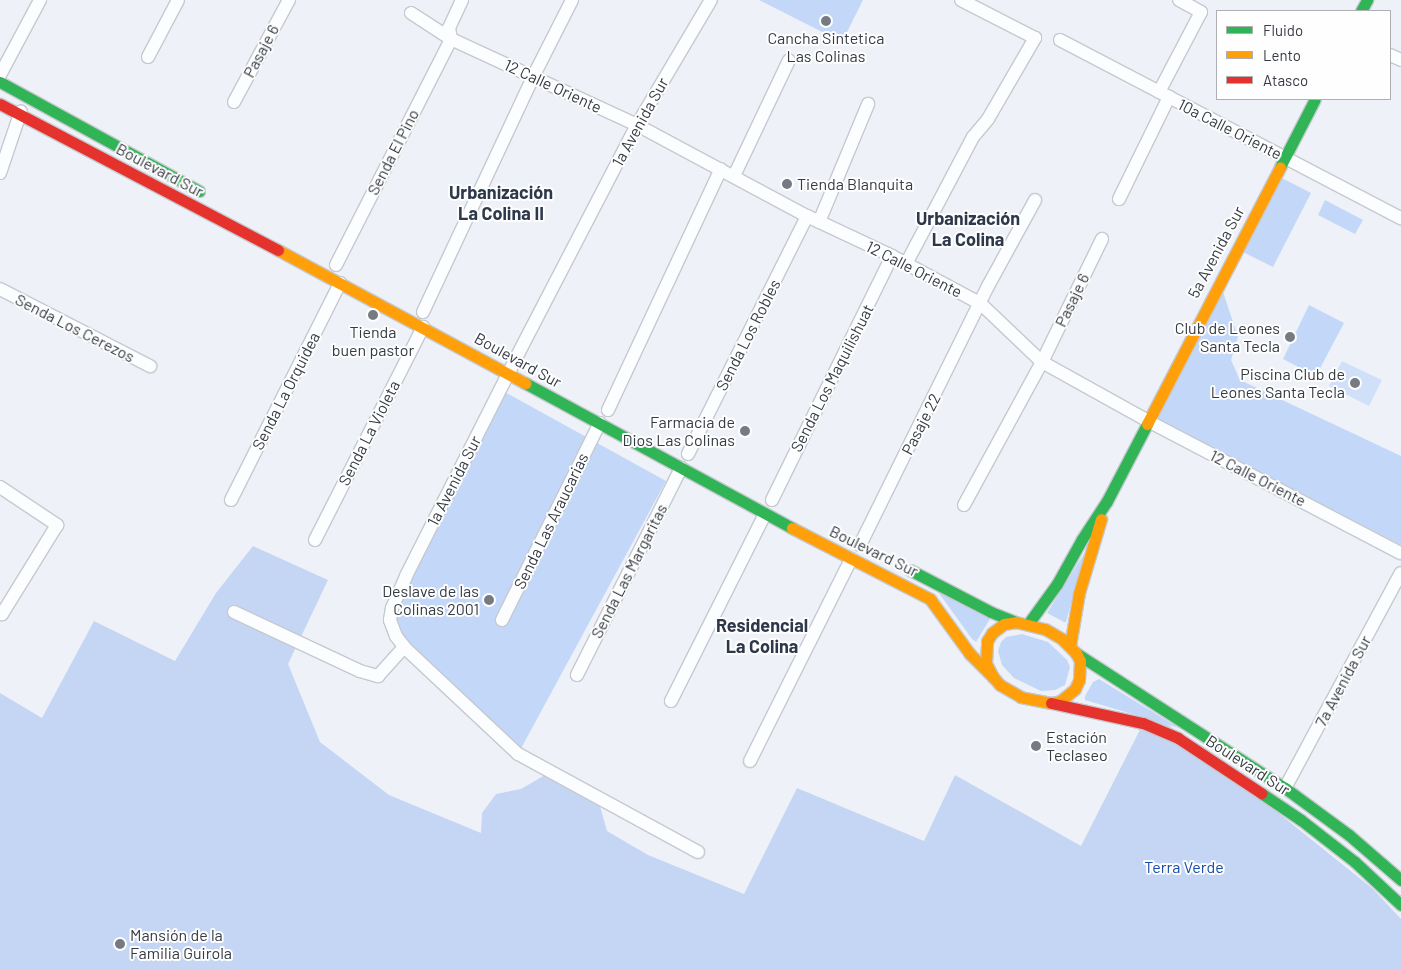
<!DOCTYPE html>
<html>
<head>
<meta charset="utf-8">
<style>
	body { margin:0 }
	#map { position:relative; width:1401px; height:969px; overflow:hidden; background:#eef2f8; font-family:Barlow,sans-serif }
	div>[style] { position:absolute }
	.green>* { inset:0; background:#c3d7f9 }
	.forest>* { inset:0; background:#c5d6f4 }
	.water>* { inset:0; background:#d1e0f9 }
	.roads { filter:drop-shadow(1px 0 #c5c9d0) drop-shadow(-1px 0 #c5c9d0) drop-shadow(0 1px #c5c9d0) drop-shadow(0 -1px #c5c9d0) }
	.street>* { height:12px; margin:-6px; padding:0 6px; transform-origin:6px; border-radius:6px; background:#fcfdfe }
	.fast>* { height:11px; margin:-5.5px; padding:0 5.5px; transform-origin:5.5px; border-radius:5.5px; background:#30b455 }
	.slow>* { height:11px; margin:-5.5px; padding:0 5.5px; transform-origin:5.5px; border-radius:5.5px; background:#ff9f0a }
	.jam>* { height:11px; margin:-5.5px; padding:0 5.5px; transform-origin:5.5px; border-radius:5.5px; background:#e5322d }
	.dots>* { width:14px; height:14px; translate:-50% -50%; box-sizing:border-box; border:2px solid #fefefe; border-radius:50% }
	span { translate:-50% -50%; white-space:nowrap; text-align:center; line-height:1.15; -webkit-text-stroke:4px #fefefe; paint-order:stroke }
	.poi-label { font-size:16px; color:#353b44 }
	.left { translate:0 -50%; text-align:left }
	.right { translate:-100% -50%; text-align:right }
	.street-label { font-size:16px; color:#353b44 }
	.park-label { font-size:16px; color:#164ba6 }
	.neighbourhood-label { font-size:18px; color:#2d384b; font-weight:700 }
	.legend { position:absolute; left:1216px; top:10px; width:175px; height:90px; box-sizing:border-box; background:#fefefe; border:1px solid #aeb0b4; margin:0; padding:6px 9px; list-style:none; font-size:15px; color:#353b44 }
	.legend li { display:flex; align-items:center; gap:10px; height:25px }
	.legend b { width:25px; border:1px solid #aeb0b4 }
</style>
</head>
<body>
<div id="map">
	<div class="green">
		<i style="clip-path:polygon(759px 0,863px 0,842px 42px)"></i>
		<i style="clip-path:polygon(1280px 177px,1311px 193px,1273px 267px,1241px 251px)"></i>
		<i style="clip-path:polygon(1325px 200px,1363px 220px,1355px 234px,1318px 215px)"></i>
		<i style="clip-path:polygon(1222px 289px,1238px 337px,1231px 360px,1240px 380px,1401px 456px,1401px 545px,1155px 419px)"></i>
		<i style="clip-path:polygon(1309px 305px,1344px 323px,1316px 376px,1283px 359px)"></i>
		<i style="clip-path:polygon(501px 390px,666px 481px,518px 754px,396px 636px,394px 602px)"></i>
		<i style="clip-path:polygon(1085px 552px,1066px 622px,1064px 622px,1047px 613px)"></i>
		<i style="clip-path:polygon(936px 589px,990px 619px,976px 642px,972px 639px)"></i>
		<i style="clip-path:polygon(1022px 634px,1048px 642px,1067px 660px,1070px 667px,1065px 685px,1055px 690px,1041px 691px,1014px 678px,1002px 665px,998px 651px,1001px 642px,1006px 637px)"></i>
		<i style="clip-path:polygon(1099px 679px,1179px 728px,1085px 700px,1085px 696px,1093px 682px)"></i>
	</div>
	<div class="forest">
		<i style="clip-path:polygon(253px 546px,328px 580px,288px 664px,320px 742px,389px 795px,481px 833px,482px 813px,496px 794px,521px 789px,545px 775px,600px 806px,607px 831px,648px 855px,744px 894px,797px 788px,924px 841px,955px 775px,1081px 846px,1150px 710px,1373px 889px,1401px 919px,1401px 969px,0 969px,0 693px,42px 718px,94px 621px,175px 661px,216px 593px)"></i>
	</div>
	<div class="water">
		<i style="clip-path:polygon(1342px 361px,1382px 380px,1369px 406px,1329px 386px)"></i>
	</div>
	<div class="roads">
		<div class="street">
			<i style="left:411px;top:13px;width:48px;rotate:33deg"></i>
			<i style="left:451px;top:39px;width:205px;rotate:24.8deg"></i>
			<i style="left:637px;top:125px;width:193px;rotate:28.2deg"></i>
			<i style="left:807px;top:216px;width:94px;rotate:25.2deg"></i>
			<i style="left:892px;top:256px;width:101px;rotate:28.3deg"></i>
			<i style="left:981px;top:304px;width:84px;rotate:43.6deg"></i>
			<i style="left:1042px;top:362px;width:121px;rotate:29.1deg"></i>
			<i style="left:1148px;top:421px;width:285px;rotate:27.6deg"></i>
			<i style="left:1060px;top:40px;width:385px;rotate:27.6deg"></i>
			<i style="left:1390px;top:55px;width:12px;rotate:24deg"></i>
			<i style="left:148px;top:57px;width:64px;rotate:-62.2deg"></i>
			<i style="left:0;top:75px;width:85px;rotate:-61.9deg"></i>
			<i style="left:1159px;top:92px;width:90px;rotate:-62.3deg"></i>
			<i style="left:1201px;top:12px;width:25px;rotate:-151deg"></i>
			<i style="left:234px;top:102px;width:116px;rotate:-61.7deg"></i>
			<i style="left:0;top:173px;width:65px;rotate:-71.3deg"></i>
			<i style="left:734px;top:176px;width:128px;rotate:-64.6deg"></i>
			<i style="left:1119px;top:199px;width:114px;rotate:-63.9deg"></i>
			<i style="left:819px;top:222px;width:128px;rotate:-67.4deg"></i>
			<i style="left:906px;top:264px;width:144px;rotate:-62.2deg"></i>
			<i style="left:973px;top:137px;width:23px;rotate:-50deg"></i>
			<i style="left:988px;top:119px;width:94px;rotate:-59.9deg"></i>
			<i style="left:1035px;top:38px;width:83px;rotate:-152.8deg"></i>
			<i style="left:336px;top:265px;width:254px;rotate:-63deg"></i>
			<i style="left:451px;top:39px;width:11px;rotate:-100deg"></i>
			<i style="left:449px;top:28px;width:31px;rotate:-65deg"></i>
			<i style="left:0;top:289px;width:169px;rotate:27.2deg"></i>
			<i style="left:423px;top:312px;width:259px;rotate:-64.9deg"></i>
			<i style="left:533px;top:77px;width:86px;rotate:-63.1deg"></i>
			<i style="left:608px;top:410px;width:266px;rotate:-64.9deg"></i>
			<i style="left:688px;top:454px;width:266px;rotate:-63.4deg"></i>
			<i style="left:0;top:487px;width:69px;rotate:33.7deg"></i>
			<i style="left:57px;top:525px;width:105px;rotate:121.7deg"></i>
			<i style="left:2px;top:614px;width:3px;rotate:-135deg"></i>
			<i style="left:231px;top:500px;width:243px;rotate:-63.3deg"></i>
			<i style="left:772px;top:500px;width:272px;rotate:-63.8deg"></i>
			<i style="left:964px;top:505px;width:163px;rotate:-61.4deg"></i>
			<i style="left:1042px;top:362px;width:137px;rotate:-64deg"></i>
			<i style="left:315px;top:540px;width:239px;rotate:-63.1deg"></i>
			<i style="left:860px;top:545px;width:289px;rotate:-63.7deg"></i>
			<i style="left:988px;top:286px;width:98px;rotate:-61.3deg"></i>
			<i style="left:234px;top:612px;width:139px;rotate:25.1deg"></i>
			<i style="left:360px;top:671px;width:19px;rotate:16deg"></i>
			<i style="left:378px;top:676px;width:39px;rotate:-48deg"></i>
			<i style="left:502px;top:620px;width:220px;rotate:-63.6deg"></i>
			<i style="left:577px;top:675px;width:232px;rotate:-63.3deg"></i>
			<i style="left:671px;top:701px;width:209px;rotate:-63.3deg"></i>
			<i style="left:750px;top:761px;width:226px;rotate:-63.4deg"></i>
			<i style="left:1285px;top:788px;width:244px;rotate:-61.7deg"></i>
			<i style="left:698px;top:852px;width:205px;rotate:-151.4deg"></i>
			<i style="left:518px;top:754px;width:154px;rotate:-136.8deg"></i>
			<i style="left:406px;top:649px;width:16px;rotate:-128deg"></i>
			<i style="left:396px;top:636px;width:17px;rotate:-111deg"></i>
			<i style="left:390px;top:620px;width:12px;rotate:-81deg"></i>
			<i style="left:392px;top:608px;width:35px;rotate:-66deg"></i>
			<i style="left:406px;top:576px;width:242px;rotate:-63.2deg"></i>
			<i style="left:515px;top:360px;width:265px;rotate:-62.6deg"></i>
			<i style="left:637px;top:125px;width:145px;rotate:-59.4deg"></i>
		</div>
		<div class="fast">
			<i style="left:1361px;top:11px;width:13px;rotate:-61deg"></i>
			<i style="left:0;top:82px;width:227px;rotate:28.7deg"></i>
			<i style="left:1280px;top:167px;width:76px;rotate:-62.8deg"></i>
			<i style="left:525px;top:383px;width:304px;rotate:28.5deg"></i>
			<i style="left:910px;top:570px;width:91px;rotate:27.4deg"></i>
			<i style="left:991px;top:612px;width:27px;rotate:22deg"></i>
			<i style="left:1028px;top:624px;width:49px;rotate:-54.1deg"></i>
			<i style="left:1057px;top:584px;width:51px;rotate:-60.9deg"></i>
			<i style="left:1082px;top:539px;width:45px;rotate:-56.7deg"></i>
			<i style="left:1107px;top:501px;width:87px;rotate:-62.5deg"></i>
			<i style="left:1076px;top:653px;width:249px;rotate:32.9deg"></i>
			<i style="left:1285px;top:788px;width:79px;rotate:36.3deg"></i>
			<i style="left:1349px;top:835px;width:69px;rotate:40.9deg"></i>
			<i style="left:1261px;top:793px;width:48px;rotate:34deg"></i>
			<i style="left:1301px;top:820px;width:68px;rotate:37.9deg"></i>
			<i style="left:1355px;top:862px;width:63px;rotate:43.1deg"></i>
		</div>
		<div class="slow">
			<i style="left:278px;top:250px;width:281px;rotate:28.3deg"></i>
			<i style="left:1147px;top:424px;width:289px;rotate:-62.6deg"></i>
			<i style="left:792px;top:528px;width:155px;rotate:27.2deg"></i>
			<i style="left:930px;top:599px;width:68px;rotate:54deg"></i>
			<i style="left:970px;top:654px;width:33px;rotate:45deg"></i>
			<i style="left:1016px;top:622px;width:30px;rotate:14deg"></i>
			<i style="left:1045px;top:629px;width:20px;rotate:30deg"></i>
			<i style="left:1062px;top:639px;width:20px;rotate:45deg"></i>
			<i style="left:1076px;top:653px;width:9px;rotate:63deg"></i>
			<i style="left:1080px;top:661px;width:19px;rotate:93deg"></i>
			<i style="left:1079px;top:680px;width:10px;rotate:114deg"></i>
			<i style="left:1075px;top:689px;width:19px;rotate:141deg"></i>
			<i style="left:1060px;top:701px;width:9px;rotate:167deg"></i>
			<i style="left:1051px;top:703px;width:31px;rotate:-169deg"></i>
			<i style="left:1021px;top:697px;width:24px;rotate:-150deg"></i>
			<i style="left:1000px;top:685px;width:11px;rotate:-131deg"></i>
			<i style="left:993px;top:677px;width:16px;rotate:-117deg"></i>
			<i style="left:986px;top:663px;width:22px;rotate:-87deg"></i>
			<i style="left:987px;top:641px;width:9px;rotate:-58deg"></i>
			<i style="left:992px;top:633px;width:15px;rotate:-37deg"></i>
			<i style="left:1004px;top:624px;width:12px;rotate:-9deg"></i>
			<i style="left:1070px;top:646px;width:54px;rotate:-80.4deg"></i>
			<i style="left:1079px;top:593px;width:77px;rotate:-73.4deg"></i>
		</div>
		<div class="jam">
			<i style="left:0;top:104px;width:314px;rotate:27.7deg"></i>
			<i style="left:1051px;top:703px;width:94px;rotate:12.3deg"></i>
			<i style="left:1143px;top:723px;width:38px;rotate:23deg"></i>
			<i style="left:1178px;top:738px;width:100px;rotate:33.5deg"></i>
		</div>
	</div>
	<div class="dots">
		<i style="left:826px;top:21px;background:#767b83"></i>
		<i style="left:787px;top:184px;background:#767b83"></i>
		<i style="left:373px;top:315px;background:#767b83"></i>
		<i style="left:1290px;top:337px;background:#767b83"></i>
		<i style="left:1355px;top:383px;background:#767b83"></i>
		<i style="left:745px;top:431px;background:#767b83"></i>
		<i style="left:489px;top:600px;background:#767b83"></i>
		<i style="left:1036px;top:746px;background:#767b83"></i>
		<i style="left:120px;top:944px;background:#767b83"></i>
	</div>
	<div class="poi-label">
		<span style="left:826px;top:47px">Cancha Sintetica<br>Las Colinas</span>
		<span class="left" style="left:797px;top:184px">Tienda Blanquita</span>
		<span class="right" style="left:1280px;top:337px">Club de Leones<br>Santa Tecla</span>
		<span style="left:373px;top:341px">Tienda<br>buen pastor</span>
		<span class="right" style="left:1345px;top:383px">Piscina Club de<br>Leones Santa Tecla</span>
		<span class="right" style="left:735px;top:431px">Farmacia de<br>Dios Las Colinas</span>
		<span class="right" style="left:479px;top:600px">Deslave de las<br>Colinas 2001</span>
		<span class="left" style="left:1046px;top:746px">Estación<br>Teclaseo</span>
		<span class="left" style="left:130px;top:944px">Mansión de la<br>Familia Guirola</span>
	</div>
	<div class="street-label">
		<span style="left:261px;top:51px;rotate:-62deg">Pasaje 6</span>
		<span style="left:553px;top:86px;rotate:25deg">12 Calle Oriente</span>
		<span style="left:640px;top:122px;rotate:-61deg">1a Avenida Sur</span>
		<span style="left:1230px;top:129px;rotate:27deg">10a Calle Oriente</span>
		<span style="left:393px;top:152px;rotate:-63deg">Senda El Pino</span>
		<span style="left:160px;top:170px;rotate:28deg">Boulevard Sur</span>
		<span style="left:1216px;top:252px;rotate:-62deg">5a Avenida Sur</span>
		<span style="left:914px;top:269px;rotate:27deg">12 Calle Oriente</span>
		<span style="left:1072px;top:300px;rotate:-64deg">Pasaje 6</span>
		<span style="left:75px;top:328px;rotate:27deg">Senda Los Cerezos</span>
		<span style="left:748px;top:335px;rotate:-63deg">Senda Los Robles</span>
		<span style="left:518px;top:360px;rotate:29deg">Boulevard Sur</span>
		<span style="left:832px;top:378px;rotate:-63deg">Senda Los Maquilishuat</span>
		<span style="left:286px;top:391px;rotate:-63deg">Senda La Orquidea</span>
		<span style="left:921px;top:424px;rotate:-63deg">Pasaje 22</span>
		<span style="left:369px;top:433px;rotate:-63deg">Senda La Violeta</span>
		<span style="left:1258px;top:478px;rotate:27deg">12 Calle Oriente</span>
		<span style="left:454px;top:481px;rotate:-63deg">1a Avenida Sur</span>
		<span style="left:551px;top:521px;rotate:-64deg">Senda Las Araucarias</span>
		<span style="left:874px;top:551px;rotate:26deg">Boulevard Sur</span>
		<span style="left:629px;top:571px;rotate:-63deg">Senda Las Margaritas</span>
		<span style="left:1343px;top:681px;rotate:-62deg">7a Avenida Sur</span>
		<span style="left:1248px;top:765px;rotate:33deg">Boulevard Sur</span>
	</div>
	<div class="park-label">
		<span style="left:1184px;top:867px">Terra Verde</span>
	</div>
	<div class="neighbourhood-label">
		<span style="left:501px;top:203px">Urbanización<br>La Colina II</span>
		<span style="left:968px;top:229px">Urbanización<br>La Colina</span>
		<span style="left:762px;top:636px">Residencial<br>La Colina</span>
	</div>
	<ul class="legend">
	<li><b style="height:6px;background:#30b455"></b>Fluido</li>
	<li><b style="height:6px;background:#ff9f0a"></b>Lento</li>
	<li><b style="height:6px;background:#e5322d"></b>Atasco</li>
	</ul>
</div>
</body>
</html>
